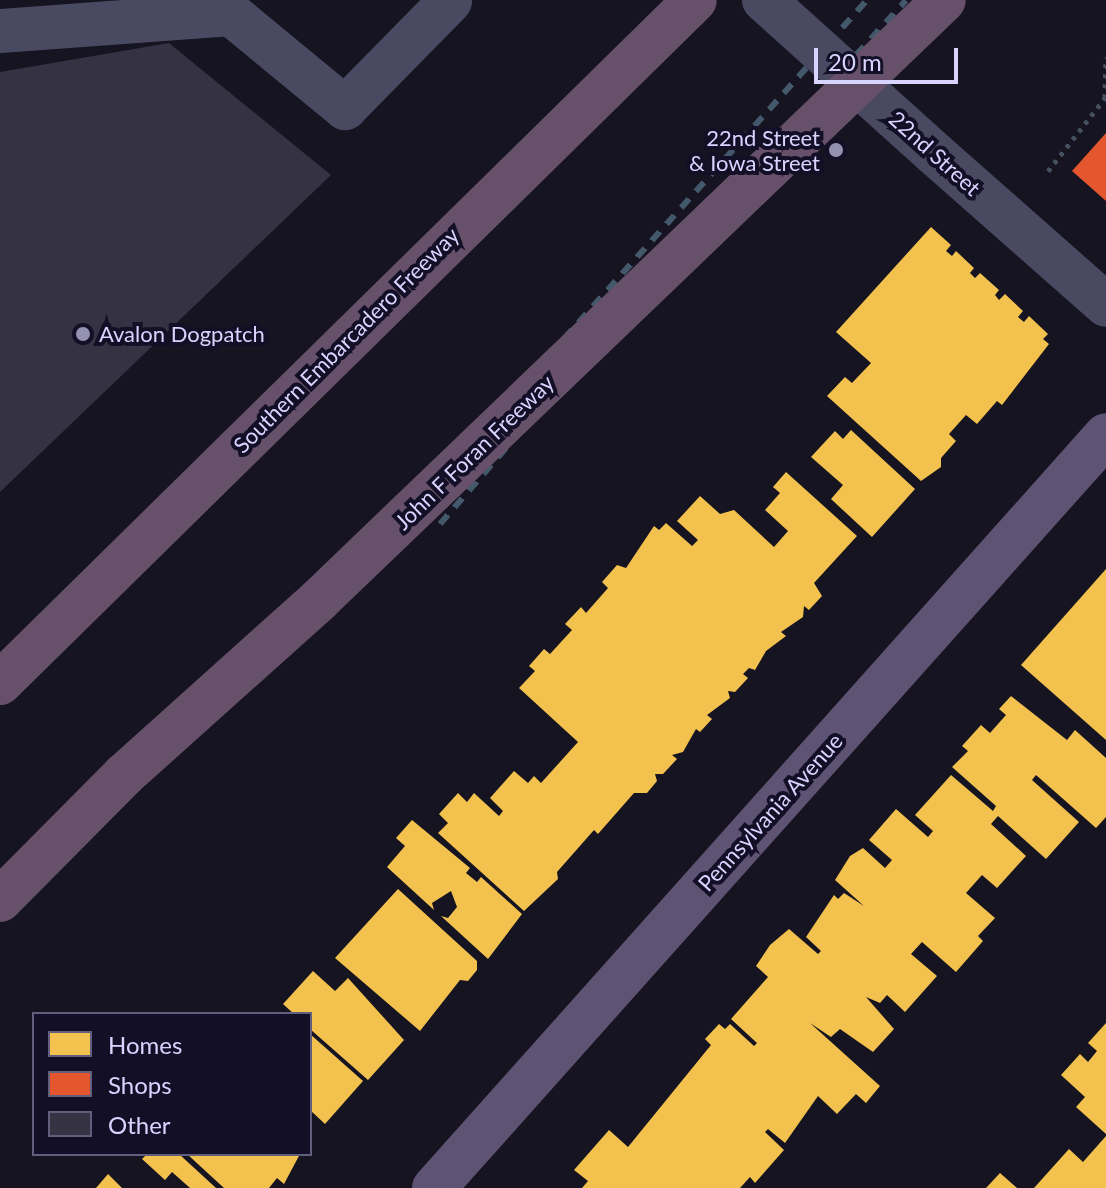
<!DOCTYPE html>
<html>
<head>
<meta charset="utf-8">
<style>
	body { margin:0 }
	#map { position:relative; width:1106px; height:1188px; overflow:hidden; background:#161421; font-family:Lato,sans-serif }
	div>[style] { position:absolute }
	.homes>* { inset:0; background:#f2c14e }
	.shops>* { inset:0; background:#e4572e }
	.building>* { inset:0; background:#343243 }
	.path>* { height:5px; margin-top:-2.5px; transform-origin:0; background:repeating-linear-gradient(90deg,#44505f 0 4px,transparent 0 10px) }
	.minor>* { height:44px; margin:-22px; padding:0 22px; transform-origin:22px; border-radius:22px; background:#4a4962 }
	.major>* { height:44px; margin:-22px; padding:0 22px; transform-origin:22px; border-radius:22px; background:#5e5373 }
	.highway>* { height:44px; margin:-22px; padding:0 22px; transform-origin:22px; border-radius:22px; background:#67516a }
	.rail>* { height:6px; margin-top:-3px; transform-origin:0; background:repeating-linear-gradient(90deg,#43596b 0 12px,transparent 0 22px) }
	.minor-bridge>* { height:44px; margin:-22px; padding:0 22px; transform-origin:22px; border-radius:22px; background:#4a4962 }
	.highway-bridge>* { height:44px; margin:-22px; padding:0 22px; transform-origin:22px; border-radius:22px; background:#67516a }
	.dots>* { width:22px; height:22px; translate:-50% -50%; box-sizing:border-box; border:4px solid #130f26; border-radius:50% }
	span { translate:-50% -50%; white-space:nowrap; text-align:center; line-height:1.15; -webkit-text-stroke:8px #130f26; paint-order:stroke }
	.poi-label { font-size:22px; color:#d9d4ff }
	.right { translate:-100% -50%; text-align:right }
	.left { translate:0 -50%; text-align:left }
	.street-label { font-size:22px; color:#d9d4ff }
	.legend { position:absolute; left:32px; top:1012px; width:280px; height:144px; box-sizing:border-box; background:#130f26; border:2px solid #625e7d; margin:0; padding:10px 14px; list-style:none; font-size:24px; color:#d9d4ff }
	.legend li { display:flex; align-items:center; gap:16px; height:40px }
	.legend b { width:40px; border:2px solid #625e7d }
	.scale { position:absolute; left:814px; top:48px; width:144px; height:36px; box-sizing:border-box; border:4px solid #d9d4ff; border-top:0; padding-left:10px; font-size:24px; line-height:28px; white-space:nowrap; color:#d9d4ff; -webkit-text-stroke:6px #130f26; paint-order:stroke }
</style>
</head>
<body>
<div id="map">
	<div class="homes">
		<i style="clip-path:polygon(931px 227px,951px 245px,946px 251px,952px 256px,956px 251px,974px 268px,970px 273px,975px 278px,980px 273px,999px 290px,995px 295px,999px 300px,1005px 294px,1023px 311px,1018px 317px,1024px 322px,1029px 316px,1048px 334px,1043px 339px,1049px 344px,1002px 405px,997px 401px,977px 424px,966px 415px,949px 434px,956px 441px,941px 458px,941px 467px,921px 481px,827px 396px,845px 377px,852px 383px,871px 363px,836px 332px)"></i>
		<i style="clip-path:polygon(851px 430px,915px 489px,872px 537px,831px 499px,843px 485px,811px 457px,835px 431px,843px 439px)"></i>
		<i style="clip-path:polygon(786px 472px,857px 536px,814px 583px,822px 596px,809px 610px,804px 606px,803px 617px,781px 632px,786px 636px,766px 651px,755px 670px,749px 668px,743px 674px,748px 678px,735px 692px,728px 691px,730px 698px,707px 715px,712px 719px,700px 732px,696px 729px,683px 752px,672px 755px,677px 759px,663px 774px,655px 774px,657px 781px,647px 793px,634px 793px,598px 834px,594px 830px,557px 872px,558px 879px,524px 911px,438px 833px,448px 823px,439px 814px,458px 793px,467px 802px,474px 793px,499px 816px,503px 811px,490px 798px,514px 771px,528px 783px,534px 776px,541px 783px,578px 742px,519px 688px,535px 671px,529px 666px,544px 649px,550px 654px,572px 630px,565px 624px,581px 607px,586px 613px,608px 588px,602px 582px,617px 565px,626px 568px,654px 526px,659px 530px,666px 523px,692px 546px,698px 540px,677px 521px,700px 496px,720px 514px,734px 510px,774px 547px,788px 531px,765px 510px,780px 493px,773px 487px)"></i>
		<i style="clip-path:polygon(1106px 569px,1106px 740px,1021px 665px)"></i>
		<i style="clip-path:polygon(1011px 696px,1067px 740px,1075px 730px,1106px 758px,1106px 817px,1096px 828px,1036px 775px,1032px 780px,1079px 822px,1046px 859px,998px 816px,991px 824px,1026px 856px,997px 888px,982px 875px,966px 893px,995px 918px,978px 936px,983px 941px,956px 972px,922px 942px,911px 954px,937px 976px,905px 1012px,887px 995px,880px 1003px,866px 997px,894px 1029px,873px 1052px,840px 1029px,831px 1037px,810px 1023px,880px 1086px,866px 1103px,856px 1094px,837px 1114px,818px 1096px,785px 1143px,768px 1129px,765px 1132px,784px 1150px,755px 1183px,750px 1177px,740px 1188px,582px 1188px,588px 1181px,574px 1170px,609px 1130px,628px 1147px,711px 1045px,705px 1039px,719px 1024px,725px 1029px,730px 1024px,754px 1046px,757px 1043px,731px 1019px,768px 977px,756px 966px,770px 945px,789px 929px,818px 954px,821px 951px,806px 937px,834px 895px,838px 899px,844px 893px,864px 906px,835px 880px,850px 856px,863px 848px,885px 868px,892px 860px,869px 840px,896px 809px,928px 837px,933px 831px,915px 815px,951px 775px,993px 811px,996px 806px,952px 767px,968px 751px,962px 746px,981px 725px,990px 733px,1006px 715px,999px 709px)"></i>
		<i style="clip-path:polygon(412px 820px,470px 868px,466px 873px,477px 882px,481px 877px,522px 914px,488px 959px,441px 916px,448px 918px,457px 907px,451px 891px,432px 903px,434px 910px,387px 867px,405px 846px,396px 838px)"></i>
		<i style="clip-path:polygon(398px 889px,477px 961px,477px 970px,468px 981px,460px 980px,420px 1031px,335px 958px)"></i>
		<i style="clip-path:polygon(313px 971px,335px 991px,348px 978px,404px 1040px,368px 1080px,310px 1029px,310px 1014px,294px 1014px,283px 1004px)"></i>
		<i style="clip-path:polygon(1106px 1023px,1106px 1134px,1076px 1107px,1085px 1097px,1061px 1075px,1080px 1054px,1088px 1062px,1097px 1051px,1088px 1043px)"></i>
		<i style="clip-path:polygon(310px 1034px,363px 1081px,325px 1124px,310px 1110px)"></i>
		<i style="clip-path:polygon(1106px 1136px,1106px 1188px,1034px 1188px,1069px 1149px,1083px 1162px)"></i>
		<i style="clip-path:polygon(147px 1154px,179px 1154px,216px 1188px,190px 1188px,172px 1172px,165px 1180px,142px 1159px)"></i>
		<i style="clip-path:polygon(187px 1154px,251px 1156px,300px 1154px,284px 1184px,277px 1178px,269px 1188px,224px 1188px)"></i>
		<i style="clip-path:polygon(1000px 1173px,1017px 1188px,986px 1188px)"></i>
		<i style="clip-path:polygon(108px 1174px,122px 1188px,96px 1188px)"></i>
	</div>
	<div class="shops">
		<i style="clip-path:polygon(1106px 133px,1106px 201px,1072px 171px)"></i>
	</div>
	<div class="building">
		<i style="clip-path:polygon(169px 43px,331px 175px,0 492px,0 72px)"></i>
	</div>
	<div class="path">
		<i style="left:1048px;top:171px;width:93px;rotate:-52deg"></i>
		<i style="left:1105px;top:98px;width:41px;rotate:-88.6deg"></i>
	</div>
	<div class="minor">
		<i style="left:0;top:31px;width:232px;rotate:-4.2deg"></i>
		<i style="left:231px;top:14px;width:148px;rotate:39.5deg"></i>
		<i style="left:345px;top:108px;width:150px;rotate:-45.5deg"></i>
		<i style="left:935px;top:154px;width:228px;rotate:41.4deg"></i>
	</div>
	<div class="major">
		<i style="left:434px;top:1188px;width:1009px;rotate:-48.25deg"></i>
	</div>
	<div class="highway">
		<i style="left:0;top:683px;width:974px;rotate:-44.5deg"></i>
		<i style="left:0;top:900px;width:176px;rotate:-45.2deg"></i>
	</div>
	<div class="rail">
		<i style="left:417px;top:503px;width:675px;rotate:-48.18deg"></i>
		<i style="left:440px;top:524px;width:363px;rotate:-49deg"></i>
		<i style="left:678px;top:250px;width:338px;rotate:-47.6deg"></i>
	</div>
	<div class="minor-bridge">
		<i style="left:764px;top:0;width:230px;rotate:42deg"></i>
	</div>
	<div class="highway-bridge">
		<i style="left:124px;top:775px;width:262px;rotate:-41.9deg"></i>
		<i style="left:319px;top:600px;width:866px;rotate:-43.83deg"></i>
	</div>
	<div class="dots">
		<i style="left:836px;top:150px;background:#9591b1"></i>
		<i style="left:83px;top:334px;background:#9591b1"></i>
	</div>
	<div class="poi-label">
		<span class="right" style="left:820px;top:150px">22nd Street<br>&amp; Iowa Street</span>
		<span class="left" style="left:99px;top:334px">Avalon Dogpatch</span>
	</div>
	<div class="street-label">
		<span style="left:935px;top:153px;rotate:42deg">22nd Street</span>
		<span style="left:346px;top:340px;rotate:-45deg">Southern Embarcadero Freeway</span>
		<span style="left:474px;top:452px;rotate:-44deg">John F Foran Freeway</span>
		<span style="left:770px;top:812px;rotate:-48deg">Pennsylvania Avenue</span>
	</div>
	<ul class="legend">
	<li><b style="height:22px;background:#f2c14e"></b>Homes</li>
	<li><b style="height:22px;background:#e4572e"></b>Shops</li>
	<li><b style="height:22px;background:#343243"></b>Other</li>
	</ul>
	<div class="scale">20 m</div>
</div>
</body>
</html>
